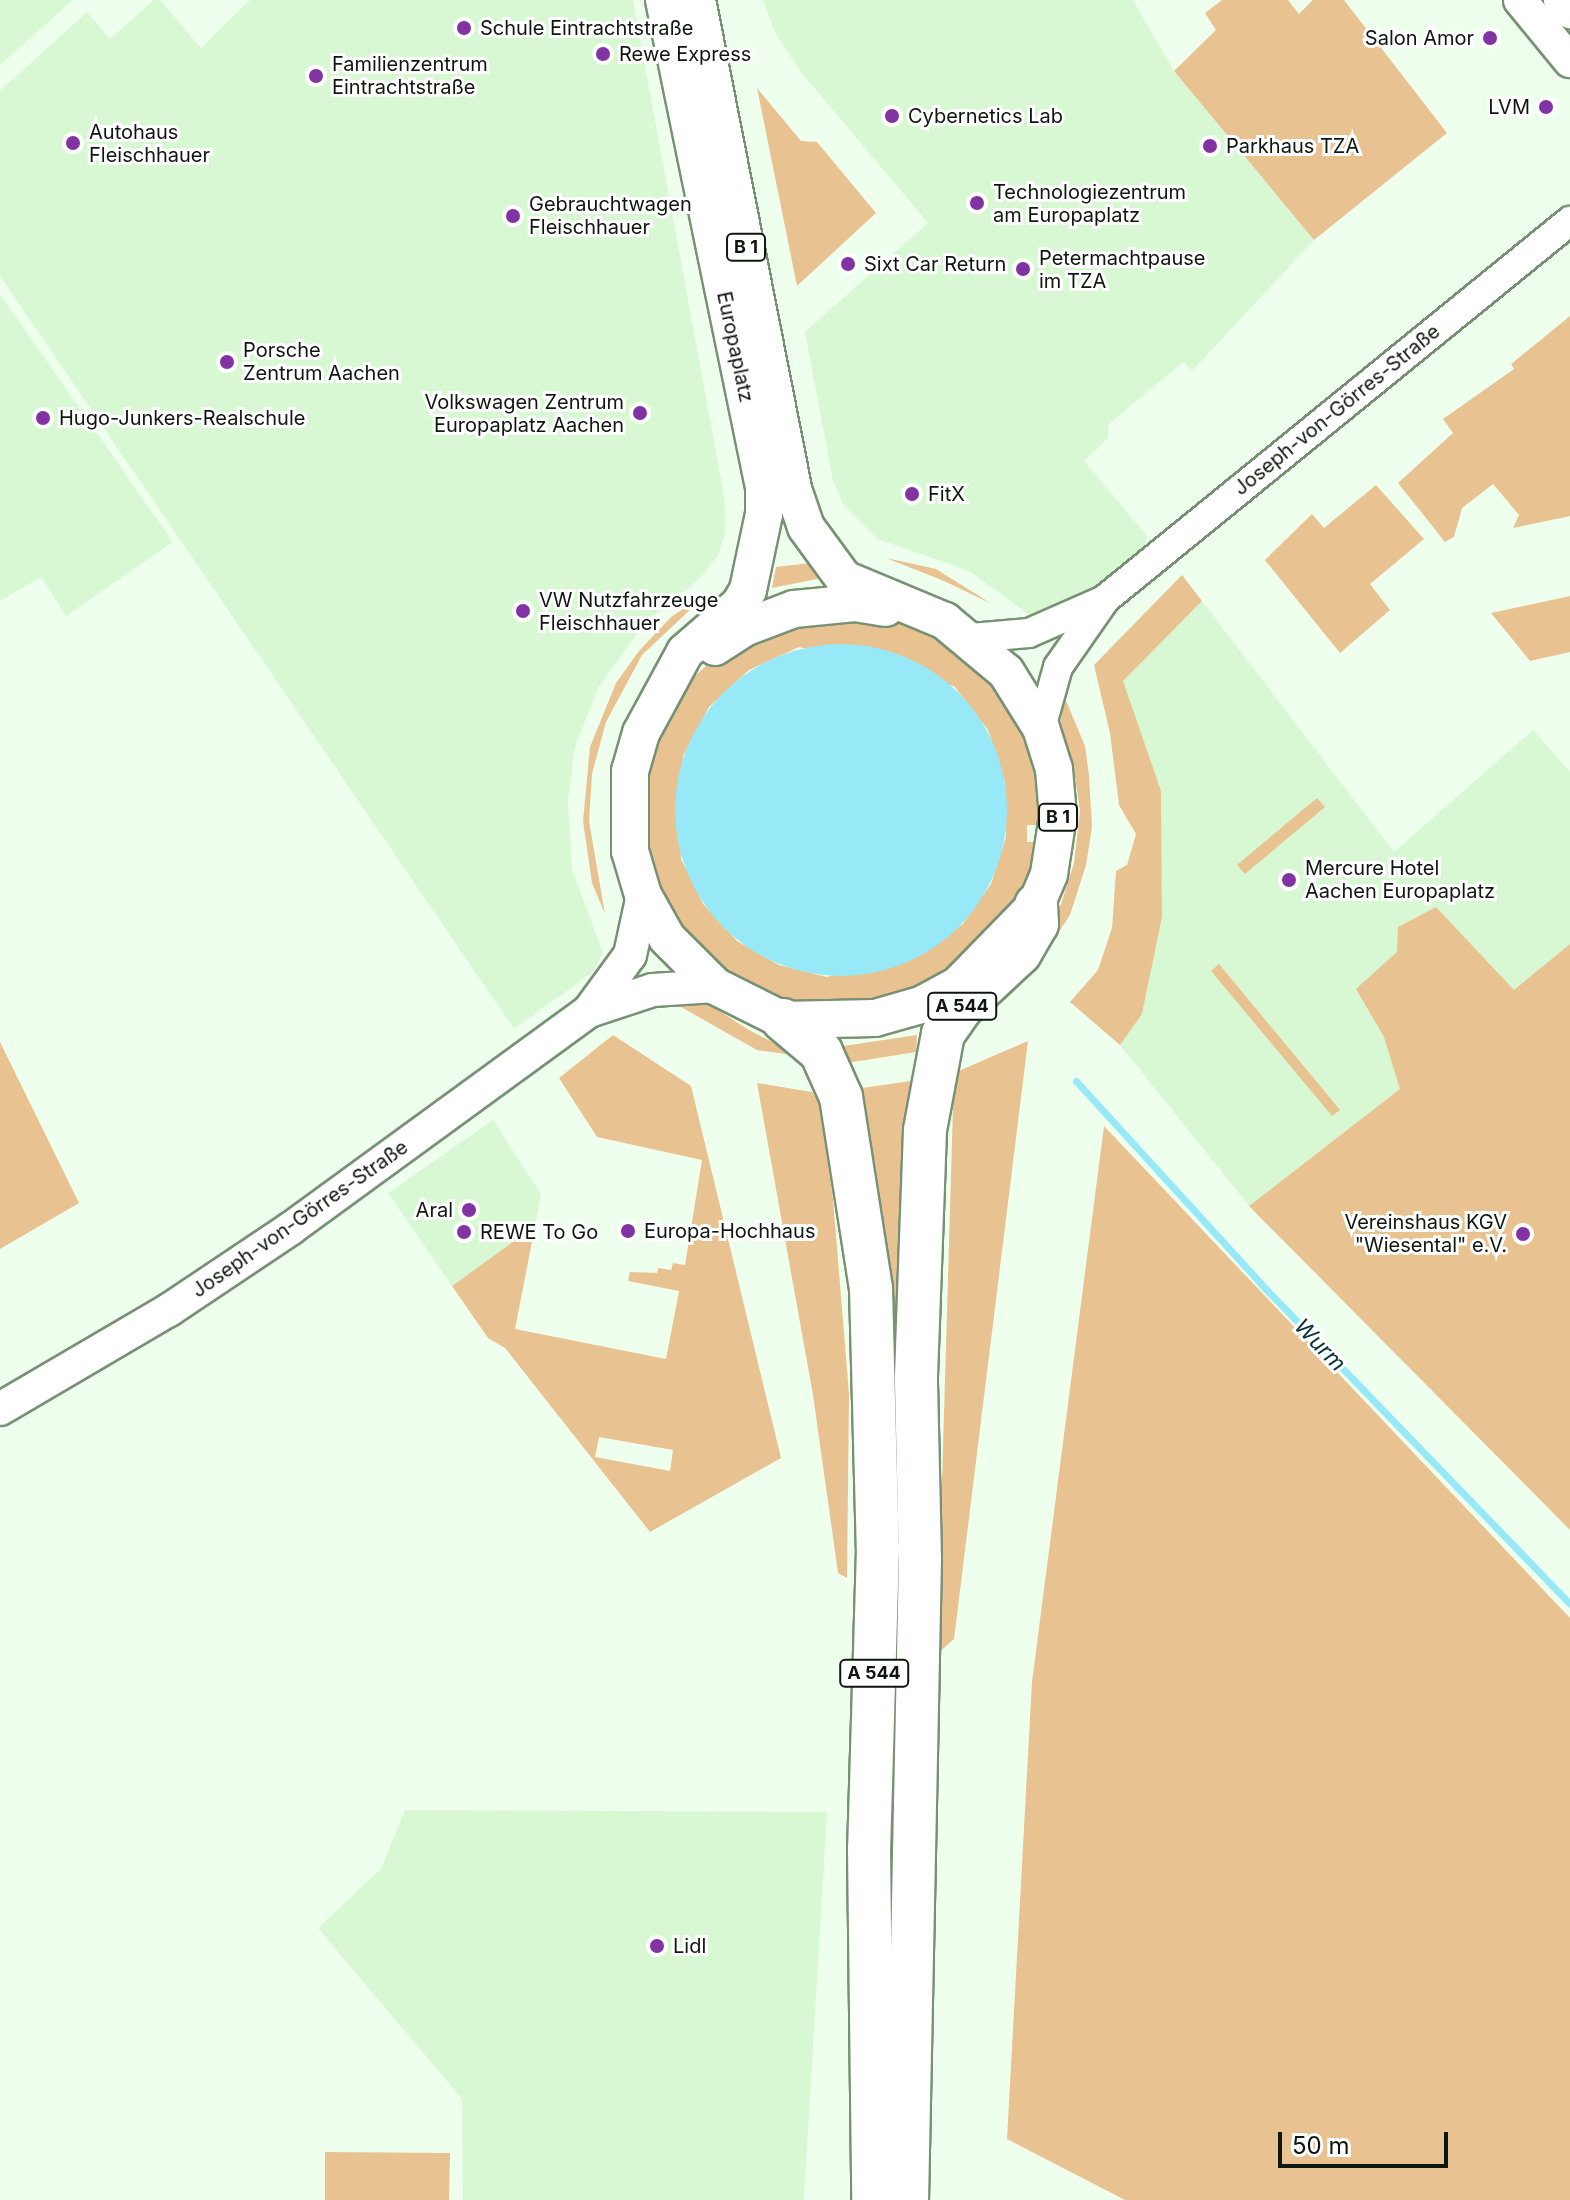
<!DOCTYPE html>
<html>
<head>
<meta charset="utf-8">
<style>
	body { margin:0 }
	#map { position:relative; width:1570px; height:2200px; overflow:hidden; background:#efffed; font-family:Inter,sans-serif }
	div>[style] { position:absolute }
	.built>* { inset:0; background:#d8f8d4 }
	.green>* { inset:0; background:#e8c290 }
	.water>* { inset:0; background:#97e9f8 }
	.round { border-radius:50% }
	.stream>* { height:7px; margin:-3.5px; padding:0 3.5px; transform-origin:3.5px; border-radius:3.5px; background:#97e9f8 }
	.roads { filter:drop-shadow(2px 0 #789175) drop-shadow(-2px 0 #789175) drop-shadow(0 2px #789175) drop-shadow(0 -2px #789175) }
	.tertiary>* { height:28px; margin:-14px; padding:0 14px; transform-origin:14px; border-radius:14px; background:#fff }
	.secondary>* { height:32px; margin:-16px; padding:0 16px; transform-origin:16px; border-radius:16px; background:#fff }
	.primary>* { height:36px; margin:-18px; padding:0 18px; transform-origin:18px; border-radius:18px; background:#fff }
	.motorway>* { height:42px; margin:-21px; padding:0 21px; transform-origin:21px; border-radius:21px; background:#fff }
	.dots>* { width:22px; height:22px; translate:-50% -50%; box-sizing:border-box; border:4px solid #fff; border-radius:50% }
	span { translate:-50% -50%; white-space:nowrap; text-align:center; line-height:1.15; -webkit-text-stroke:6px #fff; paint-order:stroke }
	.shield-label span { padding:2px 6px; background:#fff; border:2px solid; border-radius:6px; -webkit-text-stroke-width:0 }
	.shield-label { font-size:18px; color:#0e170d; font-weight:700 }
	.poi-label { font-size:20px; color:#0e170d }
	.left { translate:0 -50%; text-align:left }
	.right { translate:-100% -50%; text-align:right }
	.street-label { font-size:20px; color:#0e170d }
	.water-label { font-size:22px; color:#083138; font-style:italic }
	.scale { position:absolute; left:1278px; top:2132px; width:170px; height:36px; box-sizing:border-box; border:4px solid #0e170d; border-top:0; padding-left:10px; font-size:24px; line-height:28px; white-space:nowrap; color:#0e170d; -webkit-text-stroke:6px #fff; paint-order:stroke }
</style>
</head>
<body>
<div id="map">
	<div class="built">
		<i style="clip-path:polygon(0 0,73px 0,0 65px)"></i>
		<i style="clip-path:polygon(154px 0,160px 0,201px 48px,250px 0,633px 0,725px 501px,725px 534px,718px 555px,699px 579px,645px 623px,598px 688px,575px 747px,568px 800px,572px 869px,603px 953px,593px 972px,514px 1029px,0 276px,0 91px,87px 12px,110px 39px)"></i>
		<i style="clip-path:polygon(763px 0,1133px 0,1174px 71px,1314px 240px,1192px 371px,1183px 362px,1109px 424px,1108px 438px,1084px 461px,1147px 536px,1144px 549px,1090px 594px,1035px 619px,969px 571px,878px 539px,843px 504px,833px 481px,805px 332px,928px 223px,801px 72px,776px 35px)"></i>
		<i style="clip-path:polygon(0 294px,173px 542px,66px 616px,41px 577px,0 601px)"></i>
		<i style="clip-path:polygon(1202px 601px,1394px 852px,1533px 730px,1570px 772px,1570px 944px,1401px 1088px,1249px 1206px,1120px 1045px,1142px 1014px,1162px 917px,1161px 792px,1122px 681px)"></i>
		<i style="clip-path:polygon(493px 1120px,541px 1194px,535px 1226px,452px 1286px,388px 1193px)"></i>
		<i style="clip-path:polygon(405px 1810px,827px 1812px,804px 2200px,463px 2200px,462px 2099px,318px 1928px,381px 1869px)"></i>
	</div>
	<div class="green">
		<i style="clip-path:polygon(1222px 0,1288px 0,1299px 14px,1313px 0,1344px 0,1447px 133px,1314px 240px,1174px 71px,1216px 30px,1205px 13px)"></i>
		<i style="clip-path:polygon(757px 88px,801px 141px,817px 142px,876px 213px,797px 286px)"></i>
		<i style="clip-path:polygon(1570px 316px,1570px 516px,1513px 528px,1519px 515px,1493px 484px,1462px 508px,1454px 537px,1445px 542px,1398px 483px,1453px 433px,1443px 419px,1514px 369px,1511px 364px)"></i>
		<i style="clip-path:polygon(1376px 485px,1424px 539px,1370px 584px,1390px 610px,1340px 653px,1265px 560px,1312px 514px,1324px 528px)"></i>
		<i style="clip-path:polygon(886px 558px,936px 569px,992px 604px,944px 581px)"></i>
		<i style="clip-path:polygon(810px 563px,822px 578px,772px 588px,776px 567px)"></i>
		<i style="clip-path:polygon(1182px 575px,1202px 601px,1123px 681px,1161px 791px,1162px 917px,1142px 1014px,1120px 1045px,1070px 1002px,1098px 970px,1112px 928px,1116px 871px,1127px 865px,1136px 834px,1119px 805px,1110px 733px,1094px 665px)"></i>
		<i style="clip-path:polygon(709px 592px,642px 655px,606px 722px,592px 774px,589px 821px,605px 914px,592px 883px,583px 821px,590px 747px,616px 683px,639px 651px,671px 617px)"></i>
		<i style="clip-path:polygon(1570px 596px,1570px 652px,1530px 661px,1491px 613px)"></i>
		<i style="clip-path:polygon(evenodd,816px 612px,908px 622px,939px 636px,985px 671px,1021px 723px,1040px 780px,1041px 825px,1027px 825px,1027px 842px,1040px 842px,1022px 900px,919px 998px,804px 1010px,725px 976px,666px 912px,645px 857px,641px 799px,654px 739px,685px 685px,730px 644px,816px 612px,799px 647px,954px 686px,988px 730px,1005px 782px,1006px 837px,991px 884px,962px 925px,827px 977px,779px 965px,737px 941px,703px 904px,681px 859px,683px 756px,709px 707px,749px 670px,799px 647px)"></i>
		<i style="clip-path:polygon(1062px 691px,1085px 746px,1089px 775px,1092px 827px,1086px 865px,1070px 915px,1030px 975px,1005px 1000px,957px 1031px,1034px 952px,1061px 904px,1074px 863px,1080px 811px,1073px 764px,1061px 724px)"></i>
		<i style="clip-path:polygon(1317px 798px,1325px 807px,1245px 874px,1237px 865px)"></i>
		<i style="clip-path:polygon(1436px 907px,1514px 990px,1570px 944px,1570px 1530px,1249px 1206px,1400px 1089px,1384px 1037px,1356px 989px,1397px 952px,1398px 927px)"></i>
		<i style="clip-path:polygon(1219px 964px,1340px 1110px,1332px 1116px,1211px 971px)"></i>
		<i style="clip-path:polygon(702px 1000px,749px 1030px,800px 1056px,757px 1050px,674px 1003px)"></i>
		<i style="clip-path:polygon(evenodd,613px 1035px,691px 1086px,781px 1458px,650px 1532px,505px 1348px,488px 1338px,452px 1286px,535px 1226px,515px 1329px,666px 1359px,679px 1291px,628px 1281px,630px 1272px,657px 1273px,658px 1268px,671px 1270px,673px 1263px,685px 1265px,702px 1160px,597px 1137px,559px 1078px,613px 1035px,599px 1437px,673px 1450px,670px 1471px,595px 1457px,599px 1437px)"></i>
		<i style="clip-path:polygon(917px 1035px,916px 1052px,847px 1063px,843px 1046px)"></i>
		<i style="clip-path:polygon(1028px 1041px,954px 1639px,937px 1654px,954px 1073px)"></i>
		<i style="clip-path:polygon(0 1042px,79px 1203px,0 1249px)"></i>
		<i style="clip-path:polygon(911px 1081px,899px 1470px,893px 1473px,855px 1089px)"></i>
		<i style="clip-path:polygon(757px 1083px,812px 1092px,819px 1103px,833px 1199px,849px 1394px,847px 1578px,838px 1573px,813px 1395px)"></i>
		<i style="clip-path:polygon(1104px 1126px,1570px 1618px,1570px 2200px,1125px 2200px,1007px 2139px,1032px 1682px)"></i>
		<i style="clip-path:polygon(325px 2152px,450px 2153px,449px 2200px,325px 2200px)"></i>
	</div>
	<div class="water">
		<i class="round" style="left:675px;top:644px;width:332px;height:332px"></i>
	</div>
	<div class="stream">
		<i style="left:1076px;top:1081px;width:276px;rotate:47.6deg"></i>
		<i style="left:1262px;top:1285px;width:443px;rotate:46deg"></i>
	</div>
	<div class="roads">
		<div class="tertiary">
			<i style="left:971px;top:638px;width:58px;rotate:-4.9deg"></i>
			<i style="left:1029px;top:633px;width:82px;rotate:-23.7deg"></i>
			<i style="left:1104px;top:600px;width:601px;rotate:-39.12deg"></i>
			<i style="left:1041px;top:728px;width:63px;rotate:-74.4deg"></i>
			<i style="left:1058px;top:667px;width:77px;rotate:-55.1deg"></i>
		</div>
		<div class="secondary">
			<i style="left:1520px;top:0;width:79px;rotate:50.7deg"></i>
			<i style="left:1560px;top:0;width:16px;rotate:50deg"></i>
			<i style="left:589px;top:1011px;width:67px;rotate:-18.2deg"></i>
			<i style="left:653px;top:990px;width:62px;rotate:-3.7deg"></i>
			<i style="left:0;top:1409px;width:196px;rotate:-30.4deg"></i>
			<i style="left:169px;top:1310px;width:146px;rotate:-33.8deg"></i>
			<i style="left:290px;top:1229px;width:370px;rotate:-36.1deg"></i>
			<i style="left:589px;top:1011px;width:69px;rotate:-53.8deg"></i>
			<i style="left:630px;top:955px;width:61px;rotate:-77.8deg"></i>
		</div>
		<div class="primary">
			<i style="left:664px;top:0;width:497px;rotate:78.4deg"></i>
			<i style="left:764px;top:487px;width:27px;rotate:90deg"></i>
			<i style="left:764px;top:514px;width:78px;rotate:101.9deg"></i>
			<i style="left:748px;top:590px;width:16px;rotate:120deg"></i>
			<i style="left:740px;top:604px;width:73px;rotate:138.9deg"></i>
			<i style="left:685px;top:652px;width:92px;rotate:118.5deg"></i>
			<i style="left:641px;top:733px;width:40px;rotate:106deg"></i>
			<i style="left:630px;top:771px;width:80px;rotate:90deg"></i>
			<i style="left:630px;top:851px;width:46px;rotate:73.5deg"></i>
			<i style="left:643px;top:895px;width:49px;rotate:60.8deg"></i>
			<i style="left:667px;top:938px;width:68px;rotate:45deg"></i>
			<i style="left:715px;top:986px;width:76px;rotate:26.6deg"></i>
			<i style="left:783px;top:1020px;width:92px;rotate:-1.2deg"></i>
			<i style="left:875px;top:1018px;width:48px;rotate:-15.8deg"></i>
			<i style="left:921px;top:1005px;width:42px;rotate:-28.4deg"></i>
			<i style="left:958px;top:985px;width:112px;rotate:-45.7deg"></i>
			<i style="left:1036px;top:905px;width:34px;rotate:-67deg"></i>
			<i style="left:1049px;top:874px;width:59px;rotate:-81.2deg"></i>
			<i style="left:1058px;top:816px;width:47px;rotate:-94.9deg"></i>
			<i style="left:1054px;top:769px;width:43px;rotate:-107.6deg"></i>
			<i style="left:1041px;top:728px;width:66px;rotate:-122deg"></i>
			<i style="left:1006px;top:672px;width:80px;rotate:-140.1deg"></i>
			<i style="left:945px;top:621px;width:109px;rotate:-157.4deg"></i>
			<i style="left:844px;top:579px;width:64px;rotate:-126.2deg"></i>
			<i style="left:806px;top:527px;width:36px;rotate:-109deg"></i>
			<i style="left:794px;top:493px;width:502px;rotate:-101.13deg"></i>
			<i style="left:715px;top:647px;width:35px;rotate:-33deg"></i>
			<i style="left:744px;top:628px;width:53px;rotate:-20.8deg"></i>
			<i style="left:794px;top:609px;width:61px;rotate:-5.6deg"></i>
			<i style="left:855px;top:603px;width:31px;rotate:9deg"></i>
		</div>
		<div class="motorway">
			<i style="left:783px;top:1020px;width:50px;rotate:40.1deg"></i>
			<i style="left:821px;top:1052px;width:49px;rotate:66deg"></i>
			<i style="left:841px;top:1097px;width:193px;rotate:81.1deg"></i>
			<i style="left:871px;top:1288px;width:261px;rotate:88.5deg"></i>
			<i style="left:878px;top:1549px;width:300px;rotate:91.7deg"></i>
			<i style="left:869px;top:1849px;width:351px;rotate:89.3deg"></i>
			<i style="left:907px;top:2200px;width:641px;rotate:-88.84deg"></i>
			<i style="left:920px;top:1559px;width:183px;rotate:-91.3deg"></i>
			<i style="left:916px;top:1376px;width:246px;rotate:-87.9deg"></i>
			<i style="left:925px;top:1130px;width:98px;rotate:-79.4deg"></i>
			<i style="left:943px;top:1034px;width:33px;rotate:-55deg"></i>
			<i style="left:962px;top:1007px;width:79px;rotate:-43deg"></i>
			<i style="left:1020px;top:953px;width:34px;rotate:-60deg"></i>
			<i style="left:1037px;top:924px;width:19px;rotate:-93deg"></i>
		</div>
	</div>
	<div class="dots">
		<i style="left:464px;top:28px;background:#8233a3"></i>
		<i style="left:1490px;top:38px;background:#8233a3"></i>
		<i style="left:603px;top:54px;background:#8233a3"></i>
		<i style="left:316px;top:76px;background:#8233a3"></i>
		<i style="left:1546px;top:107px;background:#8233a3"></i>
		<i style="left:892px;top:116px;background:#8233a3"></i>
		<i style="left:73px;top:143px;background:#8233a3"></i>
		<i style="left:1210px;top:146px;background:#8233a3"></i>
		<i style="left:977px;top:203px;background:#8233a3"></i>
		<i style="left:513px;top:216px;background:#8233a3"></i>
		<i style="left:848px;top:264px;background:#8233a3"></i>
		<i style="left:1023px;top:269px;background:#8233a3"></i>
		<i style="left:227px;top:362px;background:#8233a3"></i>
		<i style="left:640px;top:413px;background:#8233a3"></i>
		<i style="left:43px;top:418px;background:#8233a3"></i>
		<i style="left:912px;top:494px;background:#8233a3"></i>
		<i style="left:523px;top:611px;background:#8233a3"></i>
		<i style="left:1289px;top:880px;background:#8233a3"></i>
		<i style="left:469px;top:1210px;background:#8233a3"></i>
		<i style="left:628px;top:1231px;background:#8233a3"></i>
		<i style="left:464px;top:1232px;background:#8233a3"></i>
		<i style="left:1523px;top:1234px;background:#8233a3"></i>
		<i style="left:657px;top:1946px;background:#8233a3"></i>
	</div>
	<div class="shield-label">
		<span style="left:746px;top:247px">B 1</span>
		<span style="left:1058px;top:817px">B 1</span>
		<span style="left:962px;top:1006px">A 544</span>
		<span style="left:874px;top:1673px">A 544</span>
	</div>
	<div class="poi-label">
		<span class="left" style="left:480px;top:28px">Schule Eintrachtstraße</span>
		<span class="right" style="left:1474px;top:38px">Salon Amor</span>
		<span class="left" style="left:619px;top:54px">Rewe Express</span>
		<span class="left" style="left:332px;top:76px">Familienzentrum<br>Eintrachtstraße</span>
		<span class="right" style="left:1530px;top:107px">LVM</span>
		<span class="left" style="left:908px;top:116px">Cybernetics Lab</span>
		<span class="left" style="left:89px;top:144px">Autohaus<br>Fleischhauer</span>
		<span class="left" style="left:1226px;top:146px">Parkhaus TZA</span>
		<span class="left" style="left:993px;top:204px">Technologiezentrum<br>am Europaplatz</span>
		<span class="left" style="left:529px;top:216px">Gebrauchtwagen<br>Fleischhauer</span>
		<span class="left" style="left:1039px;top:270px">Petermachtpause<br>im TZA</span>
		<span class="left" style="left:864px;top:264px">Sixt Car Return</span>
		<span class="left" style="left:243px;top:362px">Porsche<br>Zentrum Aachen</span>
		<span class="right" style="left:624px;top:414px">Volkswagen Zentrum<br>Europaplatz Aachen</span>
		<span class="left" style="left:59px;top:418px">Hugo-Junkers-Realschule</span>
		<span class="left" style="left:928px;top:494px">FitX</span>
		<span class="left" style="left:539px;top:612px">VW Nutzfahrzeuge<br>Fleischhauer</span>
		<span class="left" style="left:1305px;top:880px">Mercure Hotel<br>Aachen Europaplatz</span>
		<span class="right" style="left:453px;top:1210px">Aral</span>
		<span class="right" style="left:1507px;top:1234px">Vereinshaus KGV<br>"Wiesental" e.V.</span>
		<span class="left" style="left:644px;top:1231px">Europa-Hochhaus</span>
		<span class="left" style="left:480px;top:1232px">REWE To Go</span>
		<span class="left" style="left:673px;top:1946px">Lidl</span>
	</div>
	<div class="street-label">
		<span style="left:735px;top:347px;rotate:78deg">Europaplatz</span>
		<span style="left:1337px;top:410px;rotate:-39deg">Joseph-von-Görres-Straße</span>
		<span style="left:300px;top:1219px;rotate:-35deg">Joseph-von-Görres-Straße</span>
	</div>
	<div class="water-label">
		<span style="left:1320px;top:1345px;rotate:46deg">Wurm</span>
	</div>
	<div class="scale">50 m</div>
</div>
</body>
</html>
